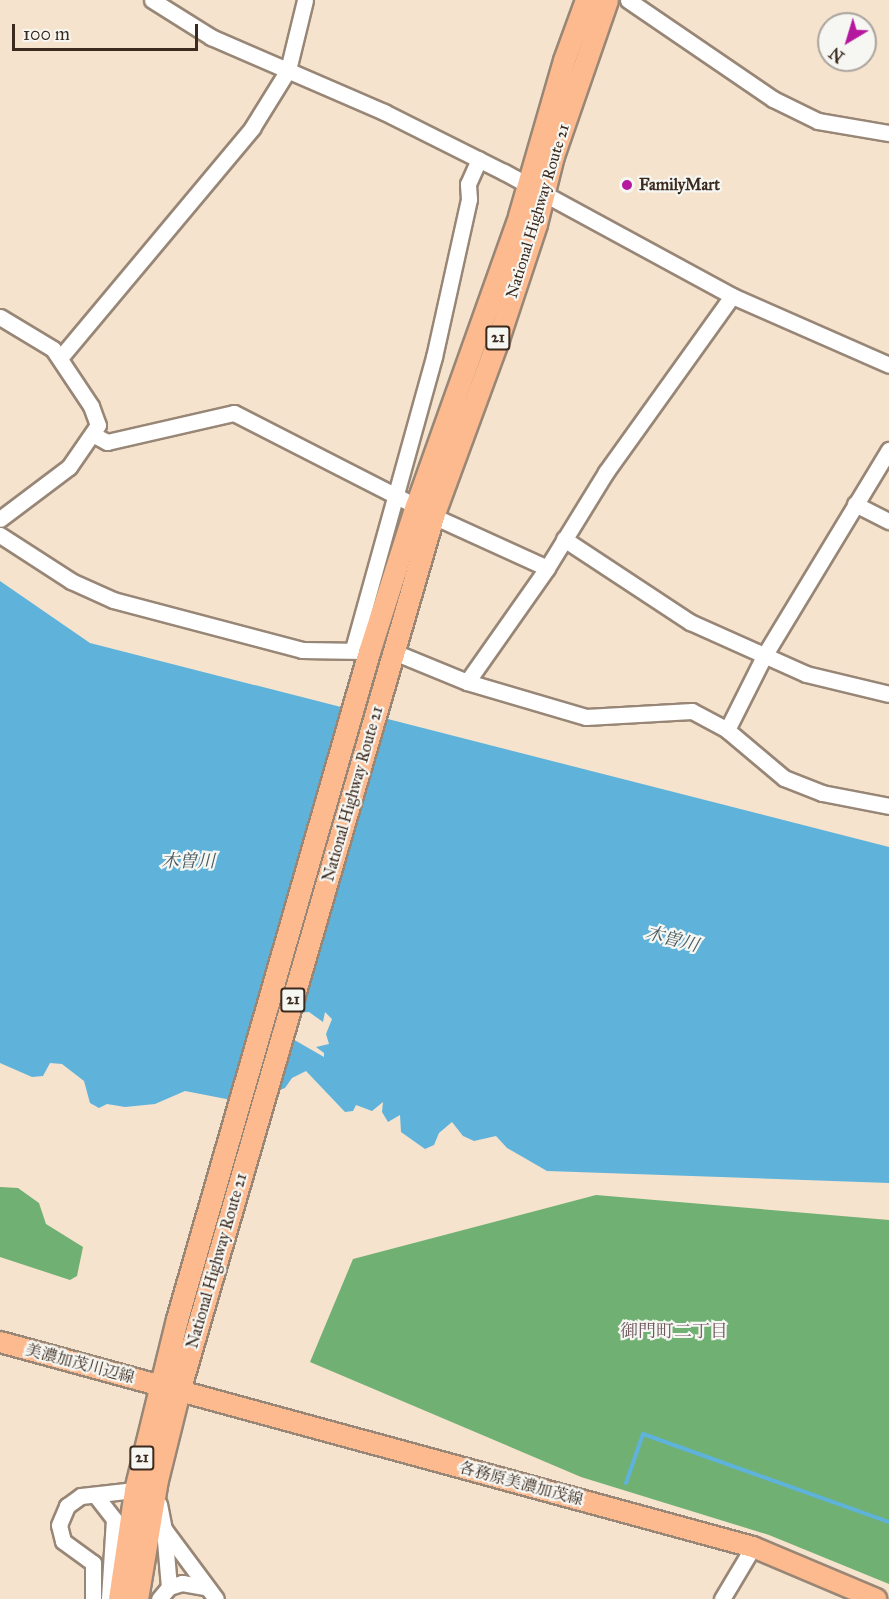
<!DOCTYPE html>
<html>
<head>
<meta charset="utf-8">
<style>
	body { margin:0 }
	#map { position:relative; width:889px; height:1599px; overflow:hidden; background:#f5e3ce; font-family:"IM FELL Great Primer","Noto Serif JP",serif }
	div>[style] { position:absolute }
	.forest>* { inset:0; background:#70b073 }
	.water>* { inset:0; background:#5fb3db }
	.stream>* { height:4px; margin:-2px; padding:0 2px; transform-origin:2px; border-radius:2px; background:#5fb3db }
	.roads { filter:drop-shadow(2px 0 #988676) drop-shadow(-2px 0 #988676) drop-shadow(0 2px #988676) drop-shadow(0 -2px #988676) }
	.minor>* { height:15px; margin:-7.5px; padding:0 7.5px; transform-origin:7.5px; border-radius:7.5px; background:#fff }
	.major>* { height:20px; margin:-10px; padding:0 10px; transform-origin:10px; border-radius:10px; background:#fcba8e }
	.highway>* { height:21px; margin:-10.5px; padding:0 10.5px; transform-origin:10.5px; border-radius:10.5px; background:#fcba8e }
	.dots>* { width:16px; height:16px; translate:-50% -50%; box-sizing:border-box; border:3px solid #f6f6f2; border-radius:50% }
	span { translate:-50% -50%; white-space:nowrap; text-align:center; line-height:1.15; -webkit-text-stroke:4.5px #f6f6f2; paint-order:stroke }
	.shield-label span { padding:2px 4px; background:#f6f6f2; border:2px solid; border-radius:4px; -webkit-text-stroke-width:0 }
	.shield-label { font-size:15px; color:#3b2a1e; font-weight:700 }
	.poi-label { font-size:16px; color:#3b2a1e; font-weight:700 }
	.left { translate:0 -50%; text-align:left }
	.street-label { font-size:16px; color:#3b2a1e }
	.water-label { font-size:18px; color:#485a60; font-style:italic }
	.neighbourhood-label { font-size:18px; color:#705961 }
	.north { position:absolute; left:817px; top:12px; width:60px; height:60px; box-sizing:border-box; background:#f6f6f2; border:2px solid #aba49d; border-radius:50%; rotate:218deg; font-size:16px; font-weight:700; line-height:24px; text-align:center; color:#3b2a1e }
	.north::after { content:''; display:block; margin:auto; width:21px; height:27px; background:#b5179e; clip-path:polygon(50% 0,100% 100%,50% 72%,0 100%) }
	.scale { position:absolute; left:12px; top:24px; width:186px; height:27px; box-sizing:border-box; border:3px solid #3b2a1e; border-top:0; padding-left:8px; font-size:18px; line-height:21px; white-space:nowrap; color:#3b2a1e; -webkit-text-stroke:4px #f6f6f2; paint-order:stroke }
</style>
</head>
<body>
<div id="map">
	<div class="forest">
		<i style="clip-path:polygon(0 1187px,18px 1188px,39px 1203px,46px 1224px,83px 1247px,77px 1276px,70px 1280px,0 1257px)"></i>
		<i style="clip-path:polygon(596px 1195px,889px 1220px,889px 1584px,769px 1535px,581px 1477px,310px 1362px,353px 1259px)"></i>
	</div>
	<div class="water">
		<i style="clip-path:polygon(evenodd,0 581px,90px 643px,889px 847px,889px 1183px,547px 1171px,507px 1148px,496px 1136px,474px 1141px,463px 1136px,452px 1122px,439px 1133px,434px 1145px,425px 1149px,401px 1132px,400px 1115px,388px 1122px,382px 1112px,383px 1102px,372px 1111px,356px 1105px,353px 1111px,345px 1112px,306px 1071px,292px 1078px,285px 1088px,247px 1103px,185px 1091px,155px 1104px,125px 1107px,107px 1104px,99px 1108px,90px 1103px,84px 1081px,62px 1064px,50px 1063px,43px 1076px,32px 1077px,0 1063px,0 581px,309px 1012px,323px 1022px,325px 1012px,332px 1019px,326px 1034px,329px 1044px,316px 1047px,324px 1053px,324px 1057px,291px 1038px,297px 1013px,309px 1012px)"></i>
	</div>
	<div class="stream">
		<i style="left:626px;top:1483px;width:52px;rotate:-70.9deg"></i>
		<i style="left:643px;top:1434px;width:261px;rotate:19.7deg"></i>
	</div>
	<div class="roads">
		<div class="minor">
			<i style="left:152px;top:0;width:70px;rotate:32.1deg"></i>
			<i style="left:211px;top:37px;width:189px;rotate:23.4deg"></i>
			<i style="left:384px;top:112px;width:134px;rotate:26.6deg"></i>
			<i style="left:504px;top:172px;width:260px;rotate:28.5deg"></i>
			<i style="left:732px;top:296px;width:171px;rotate:23.7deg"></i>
			<i style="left:628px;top:0;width:176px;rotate:34.3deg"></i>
			<i style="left:773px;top:99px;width:50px;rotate:26.1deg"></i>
			<i style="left:818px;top:121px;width:72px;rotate:9.6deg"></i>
			<i style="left:0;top:317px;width:62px;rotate:31.1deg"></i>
			<i style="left:53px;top:349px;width:69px;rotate:56.3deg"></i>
			<i style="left:91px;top:406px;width:20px;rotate:70deg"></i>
			<i style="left:98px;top:425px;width:51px;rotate:124.6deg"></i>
			<i style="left:69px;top:467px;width:86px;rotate:143deg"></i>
			<i style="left:60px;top:358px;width:300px;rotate:-50.1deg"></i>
			<i style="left:252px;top:128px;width:68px;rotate:-58.2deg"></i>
			<i style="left:288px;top:70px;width:72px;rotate:-76.3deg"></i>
			<i style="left:94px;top:435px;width:15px;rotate:28deg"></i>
			<i style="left:107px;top:442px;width:130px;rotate:-12.9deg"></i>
			<i style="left:234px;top:413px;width:204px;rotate:27.1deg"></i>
			<i style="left:855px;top:504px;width:38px;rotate:27deg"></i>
			<i style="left:433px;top:516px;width:125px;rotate:24.5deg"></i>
			<i style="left:0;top:535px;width:85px;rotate:32.9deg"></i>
			<i style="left:71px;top:581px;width:46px;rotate:24.3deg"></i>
			<i style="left:113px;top:600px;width:196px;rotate:14.8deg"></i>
			<i style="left:302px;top:650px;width:61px;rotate:0.9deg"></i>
			<i style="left:564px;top:539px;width:151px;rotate:33.4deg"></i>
			<i style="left:690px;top:622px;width:127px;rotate:24.1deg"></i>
			<i style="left:806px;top:674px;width:85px;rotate:13.5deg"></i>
			<i style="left:353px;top:649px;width:303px;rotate:-74.5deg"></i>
			<i style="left:434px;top:357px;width:162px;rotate:-77.5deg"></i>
			<i style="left:469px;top:199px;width:15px;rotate:-94deg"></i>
			<i style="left:468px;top:184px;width:27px;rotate:-66deg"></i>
			<i style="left:394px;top:652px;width:79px;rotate:22.3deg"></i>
			<i style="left:467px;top:682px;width:124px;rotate:16.4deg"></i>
			<i style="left:586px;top:717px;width:106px;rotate:-3.2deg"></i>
			<i style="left:692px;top:711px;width:40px;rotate:28deg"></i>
			<i style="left:727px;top:730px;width:75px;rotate:40.1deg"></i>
			<i style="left:784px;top:778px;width:41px;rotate:21.5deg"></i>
			<i style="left:822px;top:793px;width:68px;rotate:11deg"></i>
			<i style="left:467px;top:682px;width:139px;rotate:-54.9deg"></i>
			<i style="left:547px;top:568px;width:113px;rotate:-58.4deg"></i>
			<i style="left:606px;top:472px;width:216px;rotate:-54.4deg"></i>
			<i style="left:727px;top:730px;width:83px;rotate:-63.4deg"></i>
			<i style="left:764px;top:656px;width:241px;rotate:-58.8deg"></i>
			<i style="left:96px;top:1496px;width:29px;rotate:52deg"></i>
			<i style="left:114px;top:1519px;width:80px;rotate:93.6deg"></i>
			<i style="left:159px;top:1504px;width:25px;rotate:79deg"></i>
			<i style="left:164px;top:1529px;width:87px;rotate:53.4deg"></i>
			<i style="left:164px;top:1529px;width:58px;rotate:85.1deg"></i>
			<i style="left:93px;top:1599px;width:36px;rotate:-90deg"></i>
			<i style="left:93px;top:1563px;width:37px;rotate:-144deg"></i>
			<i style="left:63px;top:1541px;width:16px;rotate:-104deg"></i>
			<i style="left:59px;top:1525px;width:21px;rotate:-67deg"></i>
			<i style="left:67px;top:1506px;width:17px;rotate:-36deg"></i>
			<i style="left:81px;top:1496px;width:54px;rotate:-6.3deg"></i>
			<i style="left:159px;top:1599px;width:16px;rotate:-50deg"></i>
			<i style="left:169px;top:1587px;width:14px;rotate:-17deg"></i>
			<i style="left:182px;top:1583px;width:23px;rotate:10deg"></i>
			<i style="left:722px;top:1599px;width:61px;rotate:-59.2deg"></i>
		</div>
		<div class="major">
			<i style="left:0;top:1342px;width:780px;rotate:15.23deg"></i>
			<i style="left:753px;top:1547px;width:134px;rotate:22.9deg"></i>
		</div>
		<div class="highway">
			<i style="left:119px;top:1599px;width:110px;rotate:-81.6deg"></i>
			<i style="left:135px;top:1490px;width:176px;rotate:-76.2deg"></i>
			<i style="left:177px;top:1319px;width:694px;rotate:-73.94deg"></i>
			<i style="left:369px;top:652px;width:153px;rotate:-72.2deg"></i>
			<i style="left:416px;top:506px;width:308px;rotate:-70.4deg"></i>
			<i style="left:519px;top:216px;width:162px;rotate:-73.9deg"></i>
			<i style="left:564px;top:60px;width:64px;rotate:-69.9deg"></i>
			<i style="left:137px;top:1599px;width:121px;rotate:-80.5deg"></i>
			<i style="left:157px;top:1480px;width:92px;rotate:-76.1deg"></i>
			<i style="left:179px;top:1391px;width:911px;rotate:-73.81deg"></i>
			<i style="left:433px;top:516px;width:189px;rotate:-69.8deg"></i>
			<i style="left:498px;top:339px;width:121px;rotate:-71.7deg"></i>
			<i style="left:536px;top:224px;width:70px;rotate:-76deg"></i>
			<i style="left:553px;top:156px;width:165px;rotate:-70.9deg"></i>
		</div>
	</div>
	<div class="dots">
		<i style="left:627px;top:185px;background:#b5179e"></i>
	</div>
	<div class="shield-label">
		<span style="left:498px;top:338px">21</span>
		<span style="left:293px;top:1000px">21</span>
		<span style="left:142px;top:1458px">21</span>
	</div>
	<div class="poi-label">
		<span class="left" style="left:639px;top:185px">FamilyMart</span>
	</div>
	<div class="street-label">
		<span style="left:538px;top:211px;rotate:-73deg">National Highway Route 21</span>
		<span style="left:353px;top:794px;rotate:-74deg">National Highway Route 21</span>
		<span style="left:217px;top:1261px;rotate:-74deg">National Highway Route 21</span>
		<span style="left:80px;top:1364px;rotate:15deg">美濃加茂川辺線</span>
		<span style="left:521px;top:1484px;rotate:15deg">各務原美濃加茂線</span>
	</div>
	<div class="water-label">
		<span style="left:188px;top:861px">木曽川</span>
		<span style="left:672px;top:939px;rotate:15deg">木曽川</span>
	</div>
	<div class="neighbourhood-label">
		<span style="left:674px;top:1331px">御門町二丁目</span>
	</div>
	<div class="north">N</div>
	<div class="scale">100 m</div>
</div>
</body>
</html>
